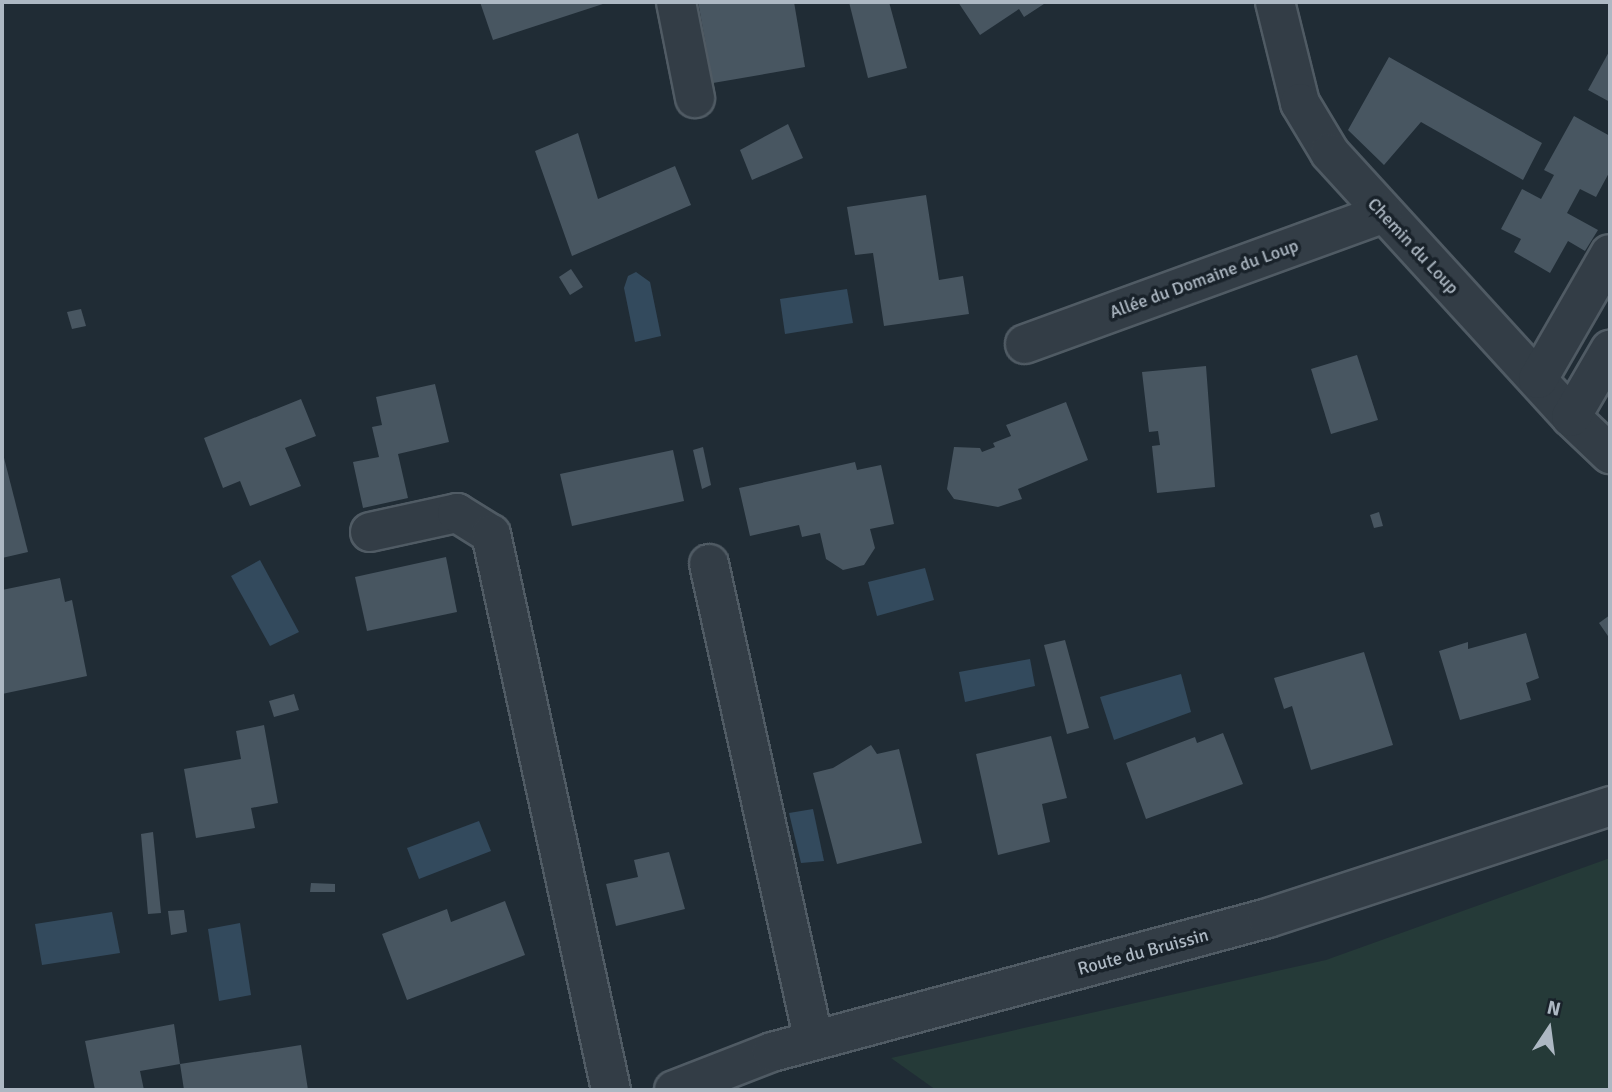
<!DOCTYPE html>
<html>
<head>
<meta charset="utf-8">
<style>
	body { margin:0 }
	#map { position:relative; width:1612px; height:1092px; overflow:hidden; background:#202c35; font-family:Signika,sans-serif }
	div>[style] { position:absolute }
	.green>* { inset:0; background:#253a38 }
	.water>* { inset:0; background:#334a5d }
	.building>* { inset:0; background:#485661 }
	.roads { filter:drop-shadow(2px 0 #505b64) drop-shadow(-2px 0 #505b64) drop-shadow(0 2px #505b64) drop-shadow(0 -2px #505b64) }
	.minor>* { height:38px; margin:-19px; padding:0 19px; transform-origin:19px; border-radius:19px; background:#333d46 }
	span { translate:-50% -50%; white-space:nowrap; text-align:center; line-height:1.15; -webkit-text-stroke:7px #19222a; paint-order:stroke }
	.street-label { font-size:18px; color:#adb8c3 }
	.frame { position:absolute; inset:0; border:4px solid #adb8c3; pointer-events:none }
	.north { position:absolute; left:1514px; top:994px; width:70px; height:70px; -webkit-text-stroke:5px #19222a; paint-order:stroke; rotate:13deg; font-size:19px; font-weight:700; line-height:28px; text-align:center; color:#adb8c3 }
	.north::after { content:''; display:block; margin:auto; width:24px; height:32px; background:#adb8c3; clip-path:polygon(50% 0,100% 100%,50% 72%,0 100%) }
</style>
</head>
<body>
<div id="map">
	<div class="green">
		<i style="clip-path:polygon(1610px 858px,1610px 1090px,936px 1090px,891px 1058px,1326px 960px)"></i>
	</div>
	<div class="water">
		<i style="clip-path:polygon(636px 272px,650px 282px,661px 336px,635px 342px,624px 288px,628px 276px)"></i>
		<i style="clip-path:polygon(847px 289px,853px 323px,785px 334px,780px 299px)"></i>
		<i style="clip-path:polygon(260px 560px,299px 632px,270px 646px,231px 576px)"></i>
		<i style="clip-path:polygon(925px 568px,934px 600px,877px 616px,868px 582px)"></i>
		<i style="clip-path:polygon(1030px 659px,1035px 686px,965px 702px,959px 672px)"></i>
		<i style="clip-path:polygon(1181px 674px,1191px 712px,1114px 740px,1100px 697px)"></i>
		<i style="clip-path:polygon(813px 809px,824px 861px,801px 863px,789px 813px)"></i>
		<i style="clip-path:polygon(479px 821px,491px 851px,419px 879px,407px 848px)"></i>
		<i style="clip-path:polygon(112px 912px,120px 953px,42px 965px,35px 924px)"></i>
		<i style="clip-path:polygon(240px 923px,251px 995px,219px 1001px,208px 929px)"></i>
	</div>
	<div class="building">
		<i style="clip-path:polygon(480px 2px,609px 2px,493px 40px)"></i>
		<i style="clip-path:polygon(698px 2px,794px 2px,805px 67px,713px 83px)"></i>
		<i style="clip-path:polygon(849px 2px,889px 2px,907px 68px,868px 78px)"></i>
		<i style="clip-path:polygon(958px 2px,1047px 2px,1024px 17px,1019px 9px,980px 35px)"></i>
		<i style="clip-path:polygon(1610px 50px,1610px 102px,1588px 90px)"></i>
		<i style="clip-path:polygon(1389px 57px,1542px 143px,1523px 180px,1421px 122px,1384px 165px,1348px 130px)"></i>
		<i style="clip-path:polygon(1574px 116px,1610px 136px,1610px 171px,1596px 197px,1580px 189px,1567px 213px,1598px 230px,1585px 251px,1568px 241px,1550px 273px,1514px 252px,1521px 239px,1501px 229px,1522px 189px,1541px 199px,1554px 175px,1544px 170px)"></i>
		<i style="clip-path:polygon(788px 124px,803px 158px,752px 180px,740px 150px)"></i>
		<i style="clip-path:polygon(578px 133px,598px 199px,675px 166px,691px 205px,572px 256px,535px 151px)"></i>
		<i style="clip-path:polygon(926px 195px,939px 280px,963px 276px,969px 314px,884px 326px,873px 253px,855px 255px,847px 207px)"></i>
		<i style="clip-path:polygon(571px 269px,583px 287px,570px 295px,559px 277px)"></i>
		<i style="clip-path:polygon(81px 309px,86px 326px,72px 329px,67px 312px)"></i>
		<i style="clip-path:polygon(1357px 355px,1378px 420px,1331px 434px,1311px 369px)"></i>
		<i style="clip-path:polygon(1206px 366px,1215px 487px,1157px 493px,1152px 446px,1160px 445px,1158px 431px,1149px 432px,1142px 372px)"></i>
		<i style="clip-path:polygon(435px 384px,449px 442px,398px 454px,408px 498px,363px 508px,353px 462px,379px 457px,372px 427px,382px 425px,376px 397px)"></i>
		<i style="clip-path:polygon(301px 399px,316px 436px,285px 448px,301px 486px,250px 506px,240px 481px,223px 488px,204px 438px)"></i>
		<i style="clip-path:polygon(1066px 402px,1088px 460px,1018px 489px,1022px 499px,998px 507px,954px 499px,947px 489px,954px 447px,980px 448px,982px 452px,995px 447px,993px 443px,1011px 436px,1006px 425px)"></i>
		<i style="clip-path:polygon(703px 447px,711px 485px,702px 489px,693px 450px)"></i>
		<i style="clip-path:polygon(2px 450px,28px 552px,2px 558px)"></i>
		<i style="clip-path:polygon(673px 450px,684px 501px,572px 526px,560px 474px)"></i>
		<i style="clip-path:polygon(855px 462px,857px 470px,881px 465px,894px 524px,870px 529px,875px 548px,864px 565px,843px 570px,826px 559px,820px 533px,802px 537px,799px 525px,750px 536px,739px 488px)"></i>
		<i style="clip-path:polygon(1379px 512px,1383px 526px,1374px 528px,1370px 515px)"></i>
		<i style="clip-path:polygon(446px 557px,457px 612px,367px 631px,355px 577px)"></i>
		<i style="clip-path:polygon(60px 578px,65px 602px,72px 600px,87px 676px,2px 694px,2px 590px)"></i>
		<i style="clip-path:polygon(1610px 615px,1610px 639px,1599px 623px)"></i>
		<i style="clip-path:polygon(1526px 633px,1539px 678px,1526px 683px,1531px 700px,1460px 720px,1439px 651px,1468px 642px,1468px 649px)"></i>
		<i style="clip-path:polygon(1065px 640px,1089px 728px,1067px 734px,1044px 645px)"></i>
		<i style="clip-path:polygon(1364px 652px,1393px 745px,1311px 770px,1292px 706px,1284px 709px,1274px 678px)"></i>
		<i style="clip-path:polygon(294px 694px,299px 710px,274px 717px,269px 701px)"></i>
		<i style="clip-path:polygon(264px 725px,278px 803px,251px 808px,255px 828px,196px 838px,184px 769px,241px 759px,236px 731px)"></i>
		<i style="clip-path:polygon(1223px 733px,1243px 784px,1146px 819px,1126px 763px,1195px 737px,1197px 743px)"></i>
		<i style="clip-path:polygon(1051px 736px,1067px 798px,1042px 804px,1050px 842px,998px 855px,976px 754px)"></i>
		<i style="clip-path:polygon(871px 745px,877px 754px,899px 749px,922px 843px,837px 864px,813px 773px,833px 768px)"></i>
		<i style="clip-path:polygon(153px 832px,161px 913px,148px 914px,141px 834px)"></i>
		<i style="clip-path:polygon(669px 852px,685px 909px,616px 926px,606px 884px,638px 877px,634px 860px)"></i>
		<i style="clip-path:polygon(311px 883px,335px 884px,335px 892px,310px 892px)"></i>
		<i style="clip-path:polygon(505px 901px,525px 955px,407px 1000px,382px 934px,447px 909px,451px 922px)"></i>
		<i style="clip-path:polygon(184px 910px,187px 932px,171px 935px,168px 911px)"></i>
		<i style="clip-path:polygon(174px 1024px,180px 1064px,301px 1045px,308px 1090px,184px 1090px,180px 1064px,140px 1071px,144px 1090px,95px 1090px,85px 1041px)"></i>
	</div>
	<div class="roads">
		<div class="minor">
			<i style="left:676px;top:2px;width:98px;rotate:78.8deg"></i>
			<i style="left:1275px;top:2px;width:104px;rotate:76.1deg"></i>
			<i style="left:1300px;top:103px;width:58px;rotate:59deg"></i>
			<i style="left:1330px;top:153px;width:357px;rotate:47.6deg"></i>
			<i style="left:1571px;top:417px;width:54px;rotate:43.5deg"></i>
			<i style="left:1025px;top:344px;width:381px;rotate:-20deg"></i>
			<i style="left:1538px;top:379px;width:144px;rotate:-60.1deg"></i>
			<i style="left:1571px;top:417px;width:78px;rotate:-59.8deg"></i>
			<i style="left:370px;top:532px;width:89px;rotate:-12.3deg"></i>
			<i style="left:457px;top:513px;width:40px;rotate:32deg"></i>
			<i style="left:491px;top:534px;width:569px;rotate:77.82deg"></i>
			<i style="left:709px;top:564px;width:488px;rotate:77.6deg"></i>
			<i style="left:674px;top:1090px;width:105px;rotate:-21.2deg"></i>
			<i style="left:772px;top:1052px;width:514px;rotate:-15.12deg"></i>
			<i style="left:1268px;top:918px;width:360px;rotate:-18.1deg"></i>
		</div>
	</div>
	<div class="street-label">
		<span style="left:1413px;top:246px;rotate:47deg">Chemin du Loup</span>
		<span style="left:1204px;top:279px;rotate:-20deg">Allée du Domaine du Loup</span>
		<span style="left:1143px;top:952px;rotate:-15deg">Route du Bruissin</span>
	</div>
	<div class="frame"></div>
	<div class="north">N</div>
</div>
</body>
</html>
